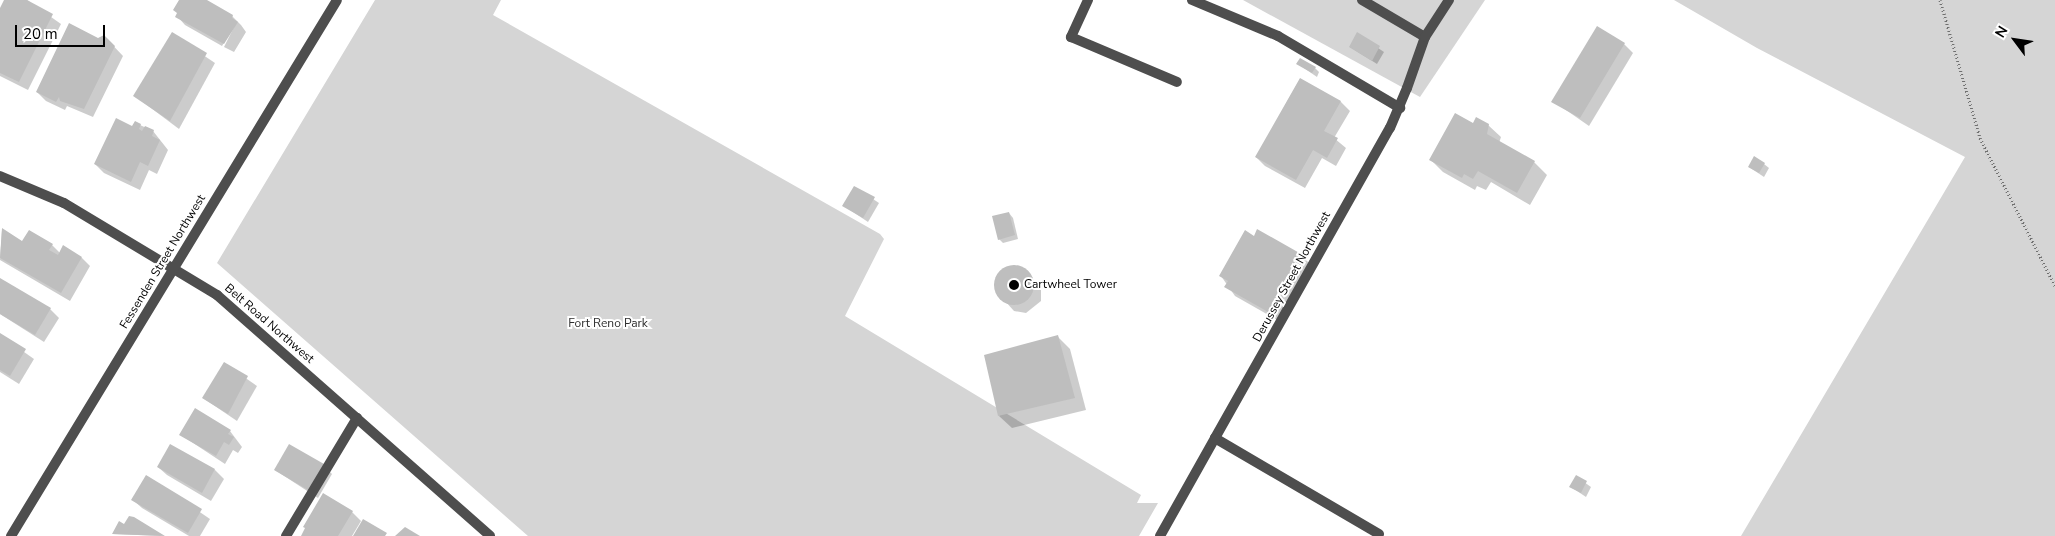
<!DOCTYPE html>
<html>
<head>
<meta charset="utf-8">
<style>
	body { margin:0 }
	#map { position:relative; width:2055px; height:536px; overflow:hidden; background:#fff; font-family:"Nunito Sans",sans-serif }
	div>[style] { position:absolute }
	.green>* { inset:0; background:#d5d5d5 }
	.shadow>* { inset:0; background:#0003 }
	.building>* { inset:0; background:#bebebe }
	.round { border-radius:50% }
	.path>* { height:3px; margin-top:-1.5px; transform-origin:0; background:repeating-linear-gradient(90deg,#707070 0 1px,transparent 0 3.5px) }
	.service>* { height:10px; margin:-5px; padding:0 5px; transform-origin:5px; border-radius:5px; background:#4e4e4e }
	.minor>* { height:10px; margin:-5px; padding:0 5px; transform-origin:5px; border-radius:5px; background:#4e4e4e }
	.tertiary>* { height:10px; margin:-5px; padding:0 5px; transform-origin:5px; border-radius:5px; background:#4e4e4e }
	.dots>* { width:14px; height:14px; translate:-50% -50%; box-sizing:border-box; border:2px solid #fff; border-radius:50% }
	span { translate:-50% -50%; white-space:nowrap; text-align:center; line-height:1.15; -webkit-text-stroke:4px #fff; paint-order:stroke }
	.street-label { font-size:12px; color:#000 }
	.poi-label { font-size:12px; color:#000 }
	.left { translate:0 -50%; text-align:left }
	.park-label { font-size:12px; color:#2c2c2c }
	.north { position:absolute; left:1990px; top:15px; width:50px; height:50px; -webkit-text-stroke:4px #fff; paint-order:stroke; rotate:301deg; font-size:14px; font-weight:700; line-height:20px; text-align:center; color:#000 }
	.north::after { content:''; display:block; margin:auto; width:18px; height:22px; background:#000; clip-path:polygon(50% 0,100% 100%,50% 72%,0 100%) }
	.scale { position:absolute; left:15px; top:25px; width:90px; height:22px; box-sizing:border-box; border:2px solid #000; border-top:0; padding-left:6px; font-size:15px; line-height:18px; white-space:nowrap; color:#000; -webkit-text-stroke:4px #fff; paint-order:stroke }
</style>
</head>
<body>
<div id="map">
	<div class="green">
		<i style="clip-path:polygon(375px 0,501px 0,493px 15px,880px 234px,884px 239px,845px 316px,1141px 495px,1137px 503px,1158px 503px,1139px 536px,528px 536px,217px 263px)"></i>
		<i style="clip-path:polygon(1243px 0,1485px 0,1420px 97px)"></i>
		<i style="clip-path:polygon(1674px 0,2055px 0,2055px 536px,1741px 536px,1965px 157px,1757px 48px)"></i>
	</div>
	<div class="shadow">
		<i style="clip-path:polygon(5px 0,27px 0,61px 24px,28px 90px,0 76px,0 11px)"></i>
		<i style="clip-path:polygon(180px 0,202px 0,232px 16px,241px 25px,246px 32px,234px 52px,224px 47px,237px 21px,222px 46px,185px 25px,177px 16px)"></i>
		<i style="clip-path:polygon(172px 34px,215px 63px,179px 129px,135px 96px)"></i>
		<i style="clip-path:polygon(1357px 34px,1384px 52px,1377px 64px,1350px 47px)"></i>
		<i style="clip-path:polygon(104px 36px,123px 56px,93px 117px,67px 106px,65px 110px,46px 101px,37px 92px)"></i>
		<i style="clip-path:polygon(1624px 44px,1633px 53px,1589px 126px,1553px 101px)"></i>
		<i style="clip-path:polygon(1298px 64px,1315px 68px,1319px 72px,1317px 77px)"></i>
		<i style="clip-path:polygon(1300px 79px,1341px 102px,1350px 111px,1334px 138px,1346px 148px,1336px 166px,1322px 158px,1305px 188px,1265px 166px,1256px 157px)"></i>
		<i style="clip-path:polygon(140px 125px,153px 131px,168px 150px,157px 174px,149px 170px,140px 190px,104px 173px,95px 164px,133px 128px)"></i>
		<i style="clip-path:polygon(1473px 125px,1488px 125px,1501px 137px,1499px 143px,1534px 162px,1547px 175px,1530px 205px,1491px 182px,1486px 190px,1477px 186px,1475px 190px,1443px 172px,1431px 160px)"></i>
		<i style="clip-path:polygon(1764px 164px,1769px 168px,1764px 177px,1749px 167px)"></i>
		<i style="clip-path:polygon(855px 187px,879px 203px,868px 222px,844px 206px)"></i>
		<i style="clip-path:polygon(1009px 213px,1013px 218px,1018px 239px,1003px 243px,999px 239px)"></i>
		<i style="clip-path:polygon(2px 230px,23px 242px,52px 245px,60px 253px,82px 258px,90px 266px,70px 301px,0 260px)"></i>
		<i style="clip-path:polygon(1254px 237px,1302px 256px,1311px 265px,1279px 321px,1235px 296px,1221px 276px)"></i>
		<i style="clip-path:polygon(1017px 266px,1041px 288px,1041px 301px,1026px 313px,1014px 311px,996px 291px,996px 278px,1005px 269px)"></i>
		<i style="clip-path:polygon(0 280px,50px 309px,59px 318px,44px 342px,0 314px)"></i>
		<i style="clip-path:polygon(0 335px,34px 359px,19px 384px,0 372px)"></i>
		<i style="clip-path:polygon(1058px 337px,1070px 349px,1086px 410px,1012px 428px,999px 416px)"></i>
		<i style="clip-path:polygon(224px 363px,257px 386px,237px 421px,203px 398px)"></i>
		<i style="clip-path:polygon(230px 431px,242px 447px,238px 453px,233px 450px,225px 464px,181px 435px)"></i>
		<i style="clip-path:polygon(171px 446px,215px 470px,224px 479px,211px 501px,167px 475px,158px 467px)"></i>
		<i style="clip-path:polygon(323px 465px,332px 474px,318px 498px,275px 470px)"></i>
		<i style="clip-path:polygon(147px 476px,210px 519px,200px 536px,189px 536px,142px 508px,133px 500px)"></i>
		<i style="clip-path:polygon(1577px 477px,1591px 487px,1586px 497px,1571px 487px)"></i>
		<i style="clip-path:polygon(352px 512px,361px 521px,352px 536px,303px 536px)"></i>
		<i style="clip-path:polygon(133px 519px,162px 536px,113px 534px)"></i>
	</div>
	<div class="building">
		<i style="clip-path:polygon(4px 0,27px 0,53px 14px,19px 82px,0 73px,0 8px)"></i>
		<i style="clip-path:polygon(179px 0,207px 0,233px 15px,232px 18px,238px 22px,224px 44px,175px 17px,177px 13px,173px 10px)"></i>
		<i style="clip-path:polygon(69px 23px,98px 38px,104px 35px,115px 46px,84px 109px,60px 101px,59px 97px,56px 102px,36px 92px)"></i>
		<i style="clip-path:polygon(1597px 26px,1625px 43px,1580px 118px,1551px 102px)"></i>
		<i style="clip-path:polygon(172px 32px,207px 53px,170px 121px,133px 96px)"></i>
		<i style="clip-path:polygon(1357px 32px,1380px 46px,1372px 61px,1349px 47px)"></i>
		<i style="clip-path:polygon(1300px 58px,1316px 67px,1312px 73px,1296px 64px)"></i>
		<i style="clip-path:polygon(1300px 78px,1341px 101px,1324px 131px,1338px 138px,1327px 158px,1313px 150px,1296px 180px,1255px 157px)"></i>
		<i style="clip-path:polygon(1455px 113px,1473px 123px,1476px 117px,1489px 124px,1487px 134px,1535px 161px,1517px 193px,1478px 171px,1473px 179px,1464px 174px,1462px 178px,1429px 160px)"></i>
		<i style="clip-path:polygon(116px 118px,132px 126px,135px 121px,141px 124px,139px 129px,142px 131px,145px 126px,154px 130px,152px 136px,160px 140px,148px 166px,140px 162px,131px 182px,94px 164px)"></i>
		<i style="clip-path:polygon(1754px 156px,1765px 163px,1759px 173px,1748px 167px)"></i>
		<i style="clip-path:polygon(854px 186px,875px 197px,863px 218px,842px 206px)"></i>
		<i style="clip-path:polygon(1009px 212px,1015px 235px,998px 240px,992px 216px)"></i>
		<i style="clip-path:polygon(2px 228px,22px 241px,29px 230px,53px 244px,49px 250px,58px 255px,63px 245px,82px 257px,61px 293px,0 258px)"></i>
		<i style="clip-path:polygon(1257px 229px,1303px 255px,1270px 313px,1224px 287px,1228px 281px,1219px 276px,1245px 230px,1254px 236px)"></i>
		<i class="round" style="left:994px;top:265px;width:40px;height:40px"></i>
		<i style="clip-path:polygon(0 278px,51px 308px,35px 335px,0 314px)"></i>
		<i style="clip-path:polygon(0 333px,26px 349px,10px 376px,0 370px)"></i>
		<i style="clip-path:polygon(1058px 335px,1075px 398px,998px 416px,984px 355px)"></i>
		<i style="clip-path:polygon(224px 362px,248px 376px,228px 414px,202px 398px)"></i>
		<i style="clip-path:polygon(195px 408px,231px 430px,228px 434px,234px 437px,229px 445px,224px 442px,216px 456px,179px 435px)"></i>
		<i style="clip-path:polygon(170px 444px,215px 469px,202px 493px,157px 467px)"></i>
		<i style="clip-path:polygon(289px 444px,324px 464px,308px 490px,274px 470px)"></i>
		<i style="clip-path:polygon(146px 475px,202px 509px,188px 533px,131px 500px)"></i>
		<i style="clip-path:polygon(1576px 475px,1587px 481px,1581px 493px,1569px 487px)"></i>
		<i style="clip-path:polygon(323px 493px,353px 511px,338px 536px,301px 536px,305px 528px,303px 527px)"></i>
		<i style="clip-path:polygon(129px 516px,134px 517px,165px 536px,112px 534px,119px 521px,124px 524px)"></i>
		<i style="clip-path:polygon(363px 519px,387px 533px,385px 536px,353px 536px)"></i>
		<i style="clip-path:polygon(405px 527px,420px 536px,395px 536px)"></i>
	</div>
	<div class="path">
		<i style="left:1940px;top:0;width:144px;rotate:73.8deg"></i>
		<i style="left:1980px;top:138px;width:166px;rotate:63.1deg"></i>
	</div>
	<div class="service">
		<i style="left:1088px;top:0;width:41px;rotate:114.7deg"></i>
		<i style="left:1071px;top:37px;width:115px;rotate:23deg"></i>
		<i style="left:1192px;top:0;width:93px;rotate:22.7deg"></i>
		<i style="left:1278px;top:36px;width:142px;rotate:30.5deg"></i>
		<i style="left:1362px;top:0;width:73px;rotate:30.4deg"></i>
		<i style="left:1379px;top:534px;width:190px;rotate:-149.7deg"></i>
		<i style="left:1215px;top:438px;width:356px;rotate:-60.6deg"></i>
		<i style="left:1390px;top:128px;width:43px;rotate:-67deg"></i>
		<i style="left:286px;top:536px;width:138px;rotate:-59deg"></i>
	</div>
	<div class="minor">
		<i style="left:1407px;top:88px;width:54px;rotate:-70.6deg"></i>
		<i style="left:1425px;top:37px;width:44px;rotate:-57deg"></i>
		<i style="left:0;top:176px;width:69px;rotate:22.9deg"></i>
		<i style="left:64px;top:203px;width:179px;rotate:31deg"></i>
		<i style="left:217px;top:295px;width:364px;rotate:41.4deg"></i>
		<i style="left:1160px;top:536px;width:112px;rotate:-60.7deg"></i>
	</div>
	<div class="tertiary">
		<i style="left:11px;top:536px;width:627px;rotate:-58.69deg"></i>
	</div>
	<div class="dots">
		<i style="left:1014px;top:285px;background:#000"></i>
	</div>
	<div class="street-label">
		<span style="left:163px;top:262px;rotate:-59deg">Fessenden Street Northwest</span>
		<span style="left:1292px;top:277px;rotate:-61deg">Derussey Street Northwest</span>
		<span style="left:269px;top:324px;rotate:41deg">Belt Road Northwest</span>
	</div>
	<div class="poi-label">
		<span class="left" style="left:1024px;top:285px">Cartwheel Tower</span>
	</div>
	<div class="park-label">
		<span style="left:608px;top:324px">Fort Reno Park</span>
	</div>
	<div class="north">N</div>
	<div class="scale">20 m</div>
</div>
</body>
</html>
